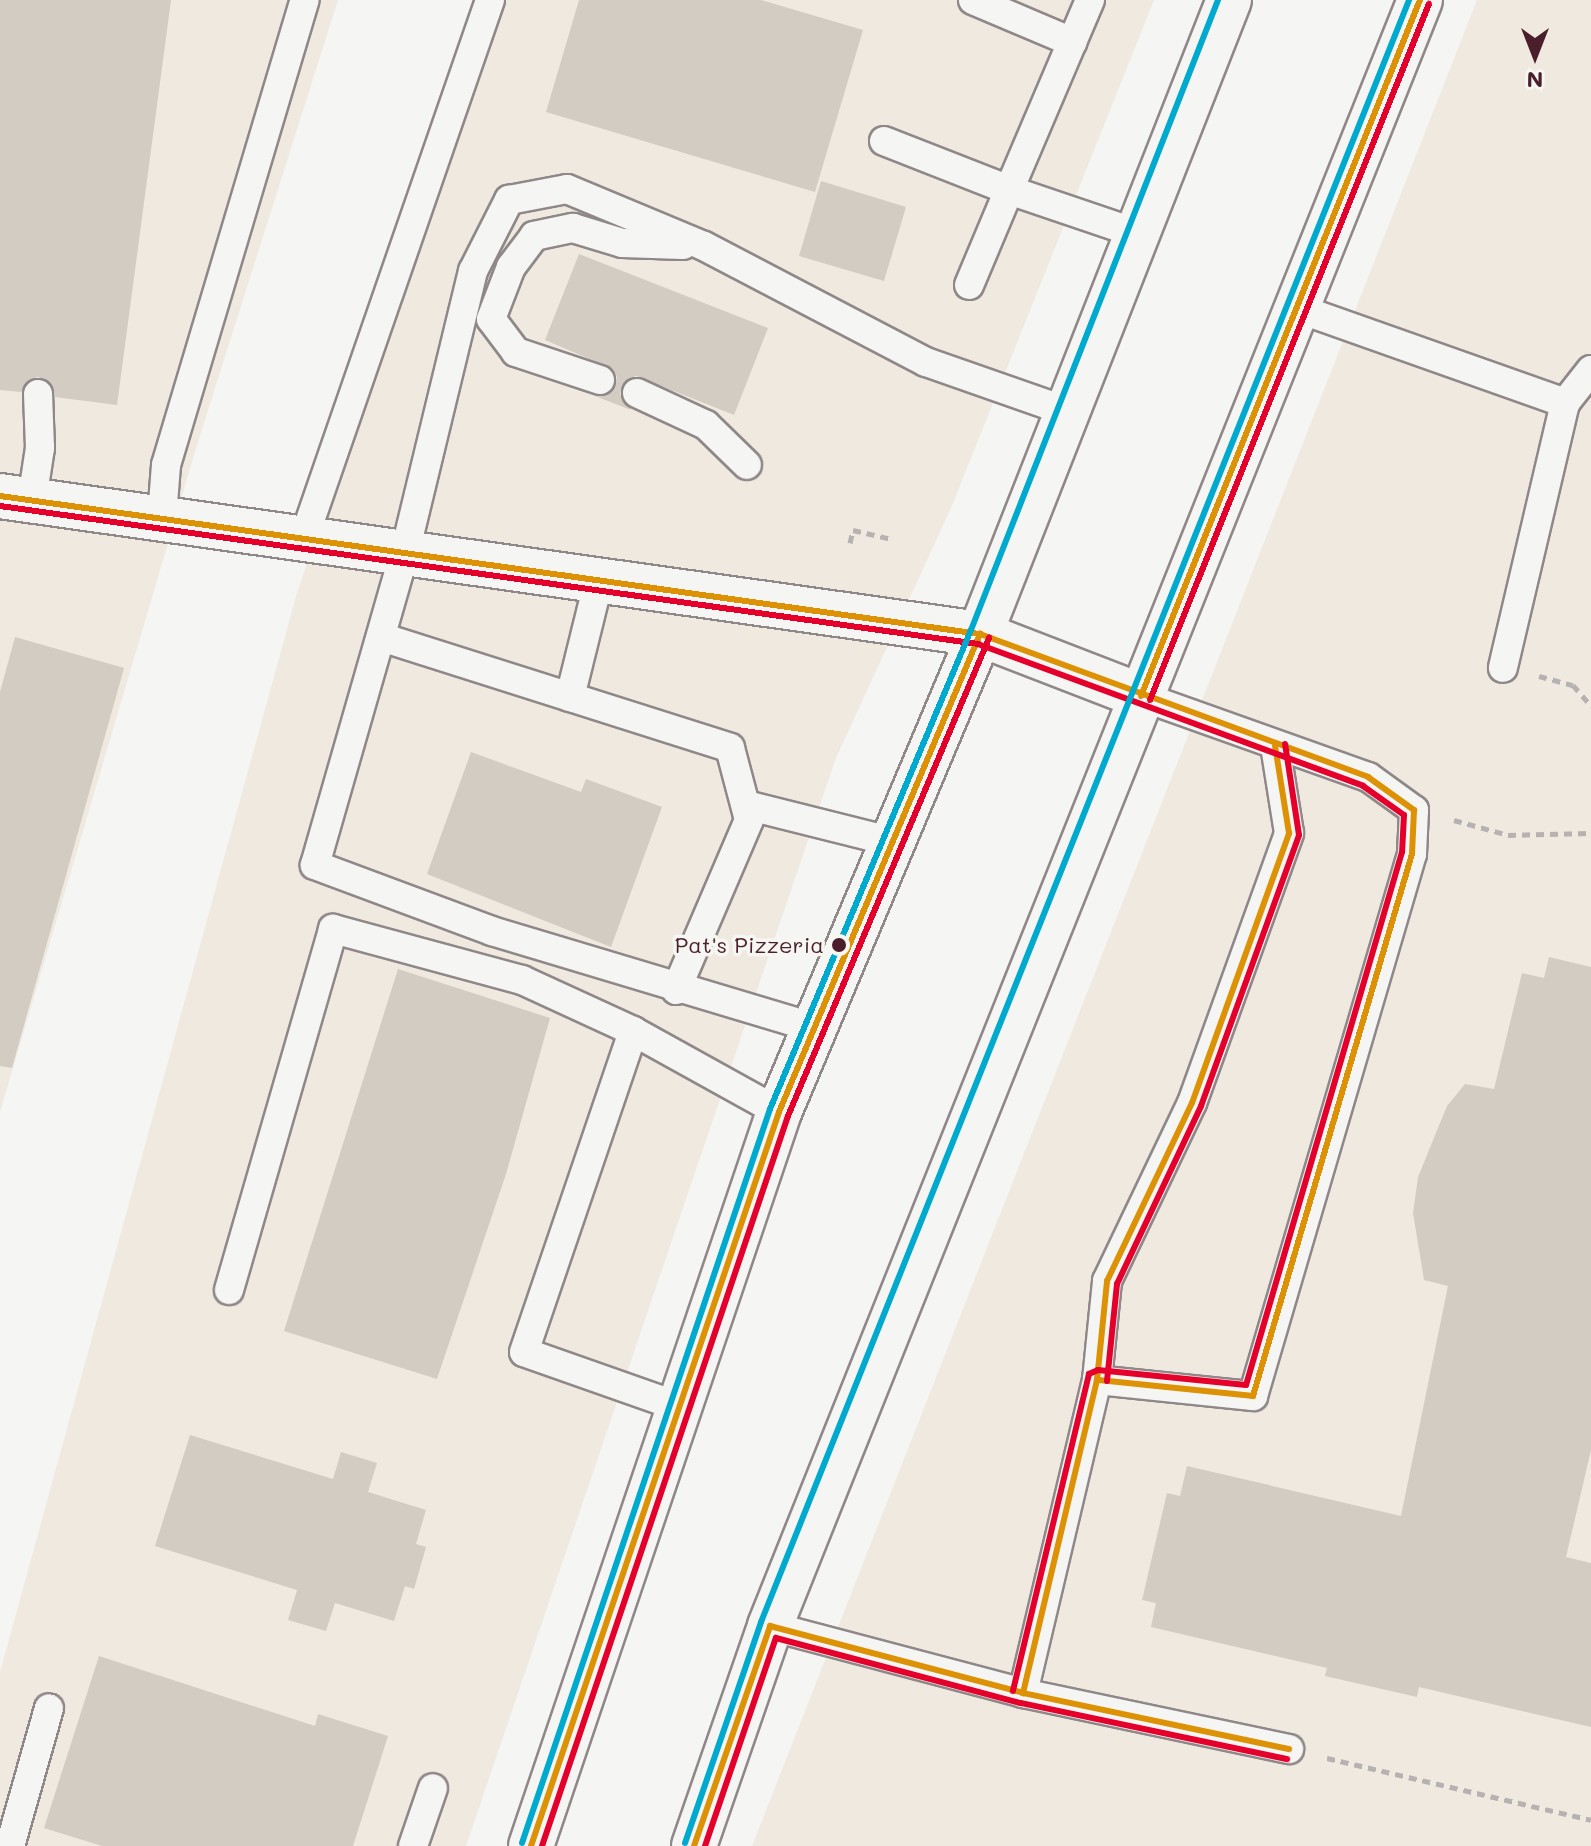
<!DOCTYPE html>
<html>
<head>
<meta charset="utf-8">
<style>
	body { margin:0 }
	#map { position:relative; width:1591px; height:1846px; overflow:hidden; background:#f5f5f3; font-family:Mali,sans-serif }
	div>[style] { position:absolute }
	.built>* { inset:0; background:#efe9e0 }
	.building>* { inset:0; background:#d2ccc3 }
	.path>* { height:5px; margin-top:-2.5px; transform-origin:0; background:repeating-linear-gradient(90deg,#b6b2b2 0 8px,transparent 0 14px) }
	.roads { filter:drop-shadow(2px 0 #8f8788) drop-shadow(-2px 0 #8f8788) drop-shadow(0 2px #8f8788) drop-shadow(0 -2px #8f8788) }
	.service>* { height:28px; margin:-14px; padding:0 14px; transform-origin:14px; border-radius:14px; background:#f5f5f3 }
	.minor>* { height:44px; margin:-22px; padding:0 22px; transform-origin:22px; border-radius:22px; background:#f5f5f3 }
	.primary>* { height:44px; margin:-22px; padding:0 22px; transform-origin:22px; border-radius:22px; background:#f5f5f3 }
	.bus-1>* { height:6px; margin:-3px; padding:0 3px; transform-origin:3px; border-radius:3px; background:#dd9206 }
	.bus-2>* { height:6px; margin:-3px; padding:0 3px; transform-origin:3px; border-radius:3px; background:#e4002b }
	.bus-3>* { height:6px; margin:-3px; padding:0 3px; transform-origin:3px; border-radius:3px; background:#00a9ce }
	.dots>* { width:22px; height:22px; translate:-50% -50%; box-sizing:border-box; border:4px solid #f6f6f2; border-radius:50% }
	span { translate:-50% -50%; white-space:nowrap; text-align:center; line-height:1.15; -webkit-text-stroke:7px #f6f6f2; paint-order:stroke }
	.bus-label { font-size:22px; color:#4a1f2b }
	.right { translate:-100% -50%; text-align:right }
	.north { position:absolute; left:1495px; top:16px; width:80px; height:80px; -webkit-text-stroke:6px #f6f6f2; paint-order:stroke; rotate:180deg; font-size:22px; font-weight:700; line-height:32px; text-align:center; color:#4a1f2b }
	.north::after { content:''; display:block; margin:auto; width:28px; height:36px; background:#4a1f2b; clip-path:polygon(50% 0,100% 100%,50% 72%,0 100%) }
</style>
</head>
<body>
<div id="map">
	<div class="built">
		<i style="clip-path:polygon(0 0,338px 0,197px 445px,0 1112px)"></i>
		<i style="clip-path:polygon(498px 0,1154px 0,951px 508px,836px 758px,466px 1846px,0 1846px,0 1672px,297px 593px)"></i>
		<i style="clip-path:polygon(1477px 0,1591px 0,1591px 1846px,752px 1846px)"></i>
	</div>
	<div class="building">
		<i style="clip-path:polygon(0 0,171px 0,117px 405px,55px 397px,52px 384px,38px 377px,28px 380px,21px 392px,0 390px)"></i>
		<i style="clip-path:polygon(579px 0,761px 0,863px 30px,815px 192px,546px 112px)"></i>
		<i style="clip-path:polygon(821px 181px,906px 207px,884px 281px,799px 256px)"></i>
		<i style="clip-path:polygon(579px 254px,768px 328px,734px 415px,636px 376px,627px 380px,620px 394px,631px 410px,595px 396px,612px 392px,617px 377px,613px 369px,545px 340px)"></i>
		<i style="clip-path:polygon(15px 637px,124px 668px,12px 1068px,0 1066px,0 692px)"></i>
		<i style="clip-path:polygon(471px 752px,581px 792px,586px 779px,662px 807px,611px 947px,427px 874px)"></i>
		<i style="clip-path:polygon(1549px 957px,1591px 967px,1591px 1450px,1566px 1557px,1591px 1563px,1591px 1727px,1419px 1687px,1417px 1697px,1325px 1676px,1327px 1668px,1151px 1627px,1156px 1603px,1142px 1600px,1167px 1493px,1180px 1496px,1187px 1466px,1401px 1516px,1448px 1286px,1424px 1280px,1413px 1213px,1418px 1177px,1447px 1106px,1465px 1084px,1494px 1089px,1522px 973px,1544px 978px)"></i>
		<i style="clip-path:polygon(398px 969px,550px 1018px,506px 1174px,437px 1379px,284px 1331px)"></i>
		<i style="clip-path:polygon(190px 1435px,333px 1479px,341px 1452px,377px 1463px,368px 1492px,426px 1510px,416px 1544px,426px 1547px,414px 1589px,405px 1586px,394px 1621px,335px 1603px,326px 1631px,288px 1620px,297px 1590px,155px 1546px)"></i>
		<i style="clip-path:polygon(99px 1656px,315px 1726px,318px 1714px,388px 1736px,353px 1846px,102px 1846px,44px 1828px)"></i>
	</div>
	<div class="path">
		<i style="left:850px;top:543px;width:13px;rotate:-77deg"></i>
		<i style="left:853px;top:530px;width:37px;rotate:13deg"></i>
		<i style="left:1539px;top:676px;width:35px;rotate:15deg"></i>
		<i style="left:1573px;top:685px;width:28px;rotate:49deg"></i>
		<i style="left:1454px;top:820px;width:56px;rotate:15.5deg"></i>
		<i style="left:1508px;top:835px;width:83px;rotate:-1.4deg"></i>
		<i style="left:1327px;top:1758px;width:271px;rotate:13.2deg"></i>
	</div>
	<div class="roads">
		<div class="service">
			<i style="left:973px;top:0;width:108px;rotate:23deg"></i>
			<i style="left:1090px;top:0;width:207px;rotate:113.1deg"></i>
			<i style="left:1009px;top:190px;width:134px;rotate:18.7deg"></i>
			<i style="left:884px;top:141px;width:134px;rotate:21.4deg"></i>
			<i style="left:1009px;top:190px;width:103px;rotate:112.8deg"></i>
			<i style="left:1294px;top:307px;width:288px;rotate:19.5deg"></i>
			<i style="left:1565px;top:403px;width:272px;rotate:103.2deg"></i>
			<i style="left:600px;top:380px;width:89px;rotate:-161.6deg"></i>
			<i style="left:516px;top:352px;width:41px;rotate:-127.1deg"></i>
			<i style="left:491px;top:319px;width:56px;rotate:-69deg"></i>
			<i style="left:511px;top:267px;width:39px;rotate:-53deg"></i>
			<i style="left:534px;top:236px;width:40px;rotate:-12deg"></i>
			<i style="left:573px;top:228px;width:51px;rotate:17deg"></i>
			<i style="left:622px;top:243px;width:61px;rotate:1.9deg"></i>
			<i style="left:637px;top:393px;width:76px;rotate:24.9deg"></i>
			<i style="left:706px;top:425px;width:57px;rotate:44.3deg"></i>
			<i style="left:1565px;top:403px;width:42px;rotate:-51.8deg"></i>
			<i style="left:32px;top:500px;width:53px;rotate:-81.3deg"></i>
			<i style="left:40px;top:448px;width:54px;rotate:-92.1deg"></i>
			<i style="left:162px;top:517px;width:52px;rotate:-85.6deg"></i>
			<i style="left:166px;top:465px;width:485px;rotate:-73.4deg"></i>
			<i style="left:304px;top:538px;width:569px;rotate:-70.93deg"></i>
			<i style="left:381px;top:637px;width:366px;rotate:17.6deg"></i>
			<i style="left:730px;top:748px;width:74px;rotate:75.2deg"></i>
			<i style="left:749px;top:820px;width:185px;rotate:113.2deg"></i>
			<i style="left:570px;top:697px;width:121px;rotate:-76.1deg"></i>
			<i style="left:746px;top:805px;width:152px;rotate:14.1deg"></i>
			<i style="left:815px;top:1028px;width:337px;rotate:-163.3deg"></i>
			<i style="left:492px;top:931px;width:189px;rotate:-159.6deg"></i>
			<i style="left:315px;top:865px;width:326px;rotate:-74deg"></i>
			<i style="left:405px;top:552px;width:289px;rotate:-76.4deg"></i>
			<i style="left:473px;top:271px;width:80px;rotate:-63.1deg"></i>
			<i style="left:509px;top:200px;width:59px;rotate:-10.7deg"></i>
			<i style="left:567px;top:189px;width:148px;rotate:22.6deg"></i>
			<i style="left:704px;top:246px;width:250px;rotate:27.6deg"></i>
			<i style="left:926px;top:362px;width:148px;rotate:19.3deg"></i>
			<i style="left:229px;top:1290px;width:376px;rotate:-73.9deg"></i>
			<i style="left:333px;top:929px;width:196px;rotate:15.1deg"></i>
			<i style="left:522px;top:980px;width:122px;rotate:24.7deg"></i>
			<i style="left:1097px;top:1380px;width:100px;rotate:-84.2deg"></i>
			<i style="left:1107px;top:1281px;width:197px;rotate:-64.5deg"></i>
			<i style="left:1192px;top:1103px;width:287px;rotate:-70.2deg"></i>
			<i style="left:1289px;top:833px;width:88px;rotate:-99.1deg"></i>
			<i style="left:680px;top:1407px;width:165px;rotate:-160.6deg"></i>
			<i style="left:524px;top:1352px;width:339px;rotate:-71.2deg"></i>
			<i style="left:633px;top:1031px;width:167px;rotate:29deg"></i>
			<i style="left:770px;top:1626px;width:262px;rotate:14.8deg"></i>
			<i style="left:1023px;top:1693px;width:272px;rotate:11.9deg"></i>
			<i style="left:1023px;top:1693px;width:322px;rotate:-76.7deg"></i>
			<i style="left:1097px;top:1380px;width:157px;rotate:5.9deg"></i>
			<i style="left:1253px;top:1396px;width:565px;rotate:-73.65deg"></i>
			<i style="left:1412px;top:854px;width:44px;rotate:-87.4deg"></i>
			<i style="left:1414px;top:810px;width:57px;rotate:-144.3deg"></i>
			<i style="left:1368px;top:777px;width:241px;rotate:-160.4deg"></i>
			<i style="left:10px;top:1846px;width:143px;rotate:-74.2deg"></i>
			<i style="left:413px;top:1846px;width:61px;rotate:-71deg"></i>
		</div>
		<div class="minor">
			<i style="left:0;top:496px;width:990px;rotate:8.02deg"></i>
			<i style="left:980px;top:634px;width:173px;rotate:21.1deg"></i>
		</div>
		<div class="primary">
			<i style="left:531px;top:1846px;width:775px;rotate:-71.33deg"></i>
			<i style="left:779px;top:1112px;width:519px;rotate:-67.19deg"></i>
			<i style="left:980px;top:634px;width:681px;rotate:-68.56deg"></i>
			<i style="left:694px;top:1846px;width:233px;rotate:-70.9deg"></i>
			<i style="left:770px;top:1626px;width:1751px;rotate:-68.21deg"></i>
		</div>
	</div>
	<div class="bus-1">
		<i style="left:0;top:496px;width:990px;rotate:8.02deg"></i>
		<i style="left:980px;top:634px;width:414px;rotate:20.2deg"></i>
		<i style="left:1368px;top:777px;width:57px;rotate:35.7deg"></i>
		<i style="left:1414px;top:810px;width:44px;rotate:92.6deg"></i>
		<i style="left:1412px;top:854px;width:565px;rotate:106.35deg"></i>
		<i style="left:1253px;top:1396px;width:157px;rotate:-174.1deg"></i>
		<i style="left:1097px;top:1380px;width:322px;rotate:103.3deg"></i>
		<i style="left:1141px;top:696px;width:750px;rotate:-68.16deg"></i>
		<i style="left:1097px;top:1380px;width:100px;rotate:-84.2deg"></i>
		<i style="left:1107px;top:1281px;width:197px;rotate:-64.5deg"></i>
		<i style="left:1192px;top:1103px;width:287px;rotate:-70.2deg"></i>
		<i style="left:1289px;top:833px;width:88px;rotate:-99.1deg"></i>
		<i style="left:531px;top:1846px;width:775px;rotate:-71.33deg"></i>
		<i style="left:779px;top:1112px;width:519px;rotate:-67.19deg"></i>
		<i style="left:694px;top:1846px;width:233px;rotate:-70.9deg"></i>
		<i style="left:770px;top:1626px;width:262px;rotate:14.8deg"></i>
		<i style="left:1023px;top:1693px;width:272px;rotate:11.9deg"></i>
	</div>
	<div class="bus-2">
		<i style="left:0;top:506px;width:988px;rotate:8.03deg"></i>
		<i style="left:978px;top:644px;width:410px;rotate:20.2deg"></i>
		<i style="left:1363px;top:786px;width:50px;rotate:35.3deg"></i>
		<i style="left:1404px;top:815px;width:37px;rotate:93deg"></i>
		<i style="left:1402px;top:852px;width:555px;rotate:106.31deg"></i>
		<i style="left:1246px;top:1385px;width:149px;rotate:-174.2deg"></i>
		<i style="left:1098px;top:1370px;width:10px;rotate:156deg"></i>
		<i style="left:1089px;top:1374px;width:326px;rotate:103.5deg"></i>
		<i style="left:1150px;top:700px;width:750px;rotate:-68.16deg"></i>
		<i style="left:1107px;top:1381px;width:98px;rotate:-84.1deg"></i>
		<i style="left:1117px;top:1284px;width:197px;rotate:-64.7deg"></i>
		<i style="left:1201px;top:1106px;width:288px;rotate:-70.1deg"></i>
		<i style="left:1299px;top:835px;width:92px;rotate:-98.7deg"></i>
		<i style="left:542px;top:1846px;width:770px;rotate:-71.38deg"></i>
		<i style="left:788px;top:1116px;width:519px;rotate:-67.19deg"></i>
		<i style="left:705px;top:1846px;width:220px;rotate:-71.2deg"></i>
		<i style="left:776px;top:1638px;width:253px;rotate:14.9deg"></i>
		<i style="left:1021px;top:1703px;width:272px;rotate:11.9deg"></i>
	</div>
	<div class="bus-3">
		<i style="left:522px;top:1843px;width:775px;rotate:-71.33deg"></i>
		<i style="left:770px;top:1109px;width:519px;rotate:-67.24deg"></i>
		<i style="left:971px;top:630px;width:677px;rotate:-68.59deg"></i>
		<i style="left:685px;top:1843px;width:234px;rotate:-71deg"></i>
		<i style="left:761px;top:1622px;width:1747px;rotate:-68.22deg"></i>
	</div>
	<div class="dots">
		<i style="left:839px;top:945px;background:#4a1f2b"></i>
	</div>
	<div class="bus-label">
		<span class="right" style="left:824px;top:945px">Pat's Pizzeria</span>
	</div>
	<div class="north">N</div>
</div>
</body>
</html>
